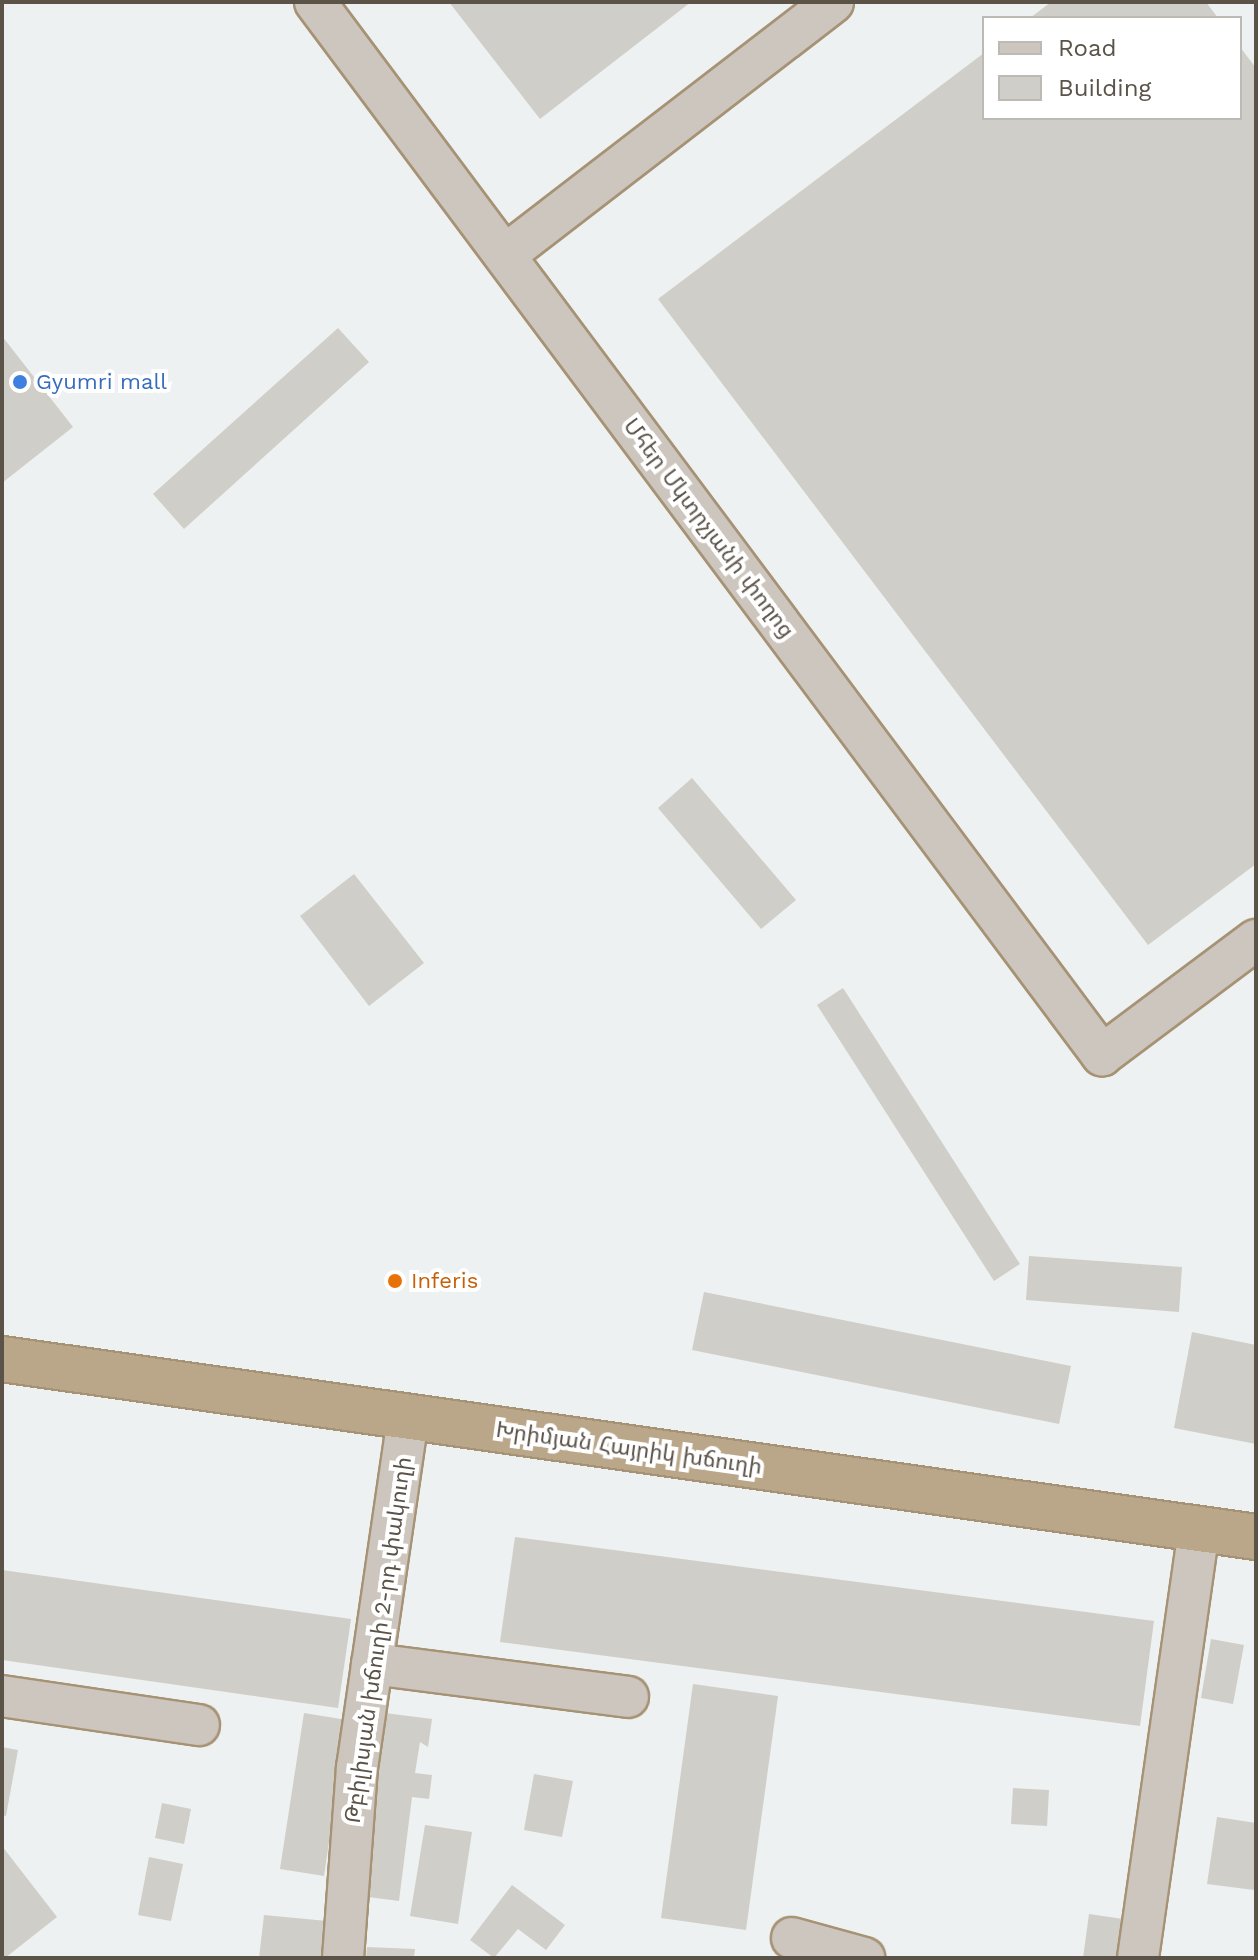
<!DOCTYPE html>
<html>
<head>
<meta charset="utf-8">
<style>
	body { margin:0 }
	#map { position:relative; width:1258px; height:1960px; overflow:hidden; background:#eef1f1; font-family:"Work Sans","Noto Sans Armenian",sans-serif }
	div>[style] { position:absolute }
	.building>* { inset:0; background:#d0cec8 }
	.roads { filter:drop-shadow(2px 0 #a69274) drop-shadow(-2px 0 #a69274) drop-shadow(0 2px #a69274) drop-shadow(0 -2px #a69274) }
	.minor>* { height:40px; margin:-20px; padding:0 20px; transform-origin:20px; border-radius:20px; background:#cdc6be }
	.highway>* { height:44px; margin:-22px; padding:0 22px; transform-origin:22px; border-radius:22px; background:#baa689 }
	.dots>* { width:22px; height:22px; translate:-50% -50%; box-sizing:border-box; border:4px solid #fff; border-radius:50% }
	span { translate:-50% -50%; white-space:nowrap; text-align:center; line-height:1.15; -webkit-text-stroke:8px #fff; paint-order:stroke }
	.shop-label { font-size:22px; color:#366cbe }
	.left { translate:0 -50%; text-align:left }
	.street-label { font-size:22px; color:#5b5248 }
	.food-label { font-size:22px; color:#c56008 }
	.frame { position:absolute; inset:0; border:4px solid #5b5248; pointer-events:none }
	.legend { position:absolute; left:982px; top:16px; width:260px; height:104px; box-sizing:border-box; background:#fff; border:2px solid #bdbab6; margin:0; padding:10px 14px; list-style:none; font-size:24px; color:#5b5248 }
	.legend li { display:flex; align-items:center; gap:16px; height:40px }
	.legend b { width:40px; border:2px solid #bdbab6 }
</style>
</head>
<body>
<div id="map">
	<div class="building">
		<i style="clip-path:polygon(449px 2px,691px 2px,540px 119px)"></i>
		<i style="clip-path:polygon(1051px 2px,1206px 2px,1218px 18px,1030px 18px)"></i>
		<i style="clip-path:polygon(1240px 47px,1256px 68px,1256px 864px,1148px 945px,658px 299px,984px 53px,984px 118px,1240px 118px)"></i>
		<i style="clip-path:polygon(338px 328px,369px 362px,184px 529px,153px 494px)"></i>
		<i style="clip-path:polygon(2px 336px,73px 427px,2px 483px)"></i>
		<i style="clip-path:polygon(692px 778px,796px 900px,761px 929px,658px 808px)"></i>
		<i style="clip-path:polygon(354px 874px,424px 963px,369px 1006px,300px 916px)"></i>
		<i style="clip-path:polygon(843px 988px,1020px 1264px,994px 1281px,817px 1005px)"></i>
		<i style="clip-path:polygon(1029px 1256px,1182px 1267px,1179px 1312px,1026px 1300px)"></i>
		<i style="clip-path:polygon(704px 1292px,1071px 1366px,1059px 1424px,692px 1350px)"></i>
		<i style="clip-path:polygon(1192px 1332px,1256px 1345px,1256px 1444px,1174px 1428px)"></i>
		<i style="clip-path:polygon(515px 1537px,1154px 1621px,1140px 1726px,500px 1642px)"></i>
		<i style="clip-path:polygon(2px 1570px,351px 1619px,338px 1708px,2px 1660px)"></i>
		<i style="clip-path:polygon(1211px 1639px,1244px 1645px,1233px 1704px,1201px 1698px)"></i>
		<i style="clip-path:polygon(693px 1684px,778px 1696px,746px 1930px,661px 1918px)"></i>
		<i style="clip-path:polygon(377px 1712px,432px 1719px,428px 1747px,420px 1742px,415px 1773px,432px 1775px,429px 1799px,412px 1797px,399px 1901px,353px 1895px)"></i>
		<i style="clip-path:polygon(304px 1713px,347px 1720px,324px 1876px,280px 1869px)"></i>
		<i style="clip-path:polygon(2px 1747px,18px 1750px,6px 1816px,2px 1815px)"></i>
		<i style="clip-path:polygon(534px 1774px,573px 1781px,562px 1837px,524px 1830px)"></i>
		<i style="clip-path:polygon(1013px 1788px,1049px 1790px,1047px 1826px,1011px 1824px)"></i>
		<i style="clip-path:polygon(162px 1803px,191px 1809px,184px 1844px,155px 1838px)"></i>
		<i style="clip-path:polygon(1217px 1817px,1256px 1823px,1254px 1890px,1207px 1884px)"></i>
		<i style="clip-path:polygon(425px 1825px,472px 1832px,458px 1924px,410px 1916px)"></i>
		<i style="clip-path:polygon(2px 1846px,57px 1917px,5px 1958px,2px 1958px)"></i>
		<i style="clip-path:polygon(149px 1857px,183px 1864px,171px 1921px,138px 1915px)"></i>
		<i style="clip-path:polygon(512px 1885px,565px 1925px,546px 1950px,518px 1929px,494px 1958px,470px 1940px)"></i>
		<i style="clip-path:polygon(1089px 1914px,1137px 1921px,1132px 1958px,1083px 1958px)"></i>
		<i style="clip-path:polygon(264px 1915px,327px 1921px,323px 1958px,259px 1958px)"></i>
		<i style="clip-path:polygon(367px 1947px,415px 1949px,414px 1958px,366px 1958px)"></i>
	</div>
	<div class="roads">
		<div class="minor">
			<i style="left:315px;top:2px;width:1315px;rotate:53.23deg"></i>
			<i style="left:1102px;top:1055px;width:192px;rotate:-36.8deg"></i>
			<i style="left:505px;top:255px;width:414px;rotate:-37.6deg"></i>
			<i style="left:372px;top:1664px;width:258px;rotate:7.3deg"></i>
			<i style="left:2px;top:1696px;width:199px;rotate:8.4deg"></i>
			<i style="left:792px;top:1938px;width:75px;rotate:15.5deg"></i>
			<i style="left:343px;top:1958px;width:191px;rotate:-85.8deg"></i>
			<i style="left:357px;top:1768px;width:355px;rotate:-81.7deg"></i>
			<i style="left:1138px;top:1958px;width:433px;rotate:-81.9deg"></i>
		</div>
		<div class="highway">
			<i style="left:2px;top:1359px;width:1267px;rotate:8.08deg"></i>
		</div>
	</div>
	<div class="dots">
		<i style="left:20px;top:382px;background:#3f7fe0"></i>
		<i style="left:395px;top:1281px;background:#e8710a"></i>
	</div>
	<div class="shop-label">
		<span class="left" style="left:36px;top:382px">Gyumri mall</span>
	</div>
	<div class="street-label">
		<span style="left:709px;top:528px;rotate:53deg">Մհեր Մկտրչյանի փողոց</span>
		<span style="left:629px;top:1448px;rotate:8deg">Խրիմյան Հայրիկ խճուղի</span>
		<span style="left:378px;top:1640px;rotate:-82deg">Թբիլիսյան խճուղի 2-րդ փակուղի</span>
	</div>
	<div class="food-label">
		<span class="left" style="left:411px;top:1281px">Inferis</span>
	</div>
	<div class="frame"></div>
	<ul class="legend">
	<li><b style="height:10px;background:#cdc6be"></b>Road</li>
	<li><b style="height:22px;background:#d0cec8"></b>Building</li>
	</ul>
</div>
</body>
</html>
